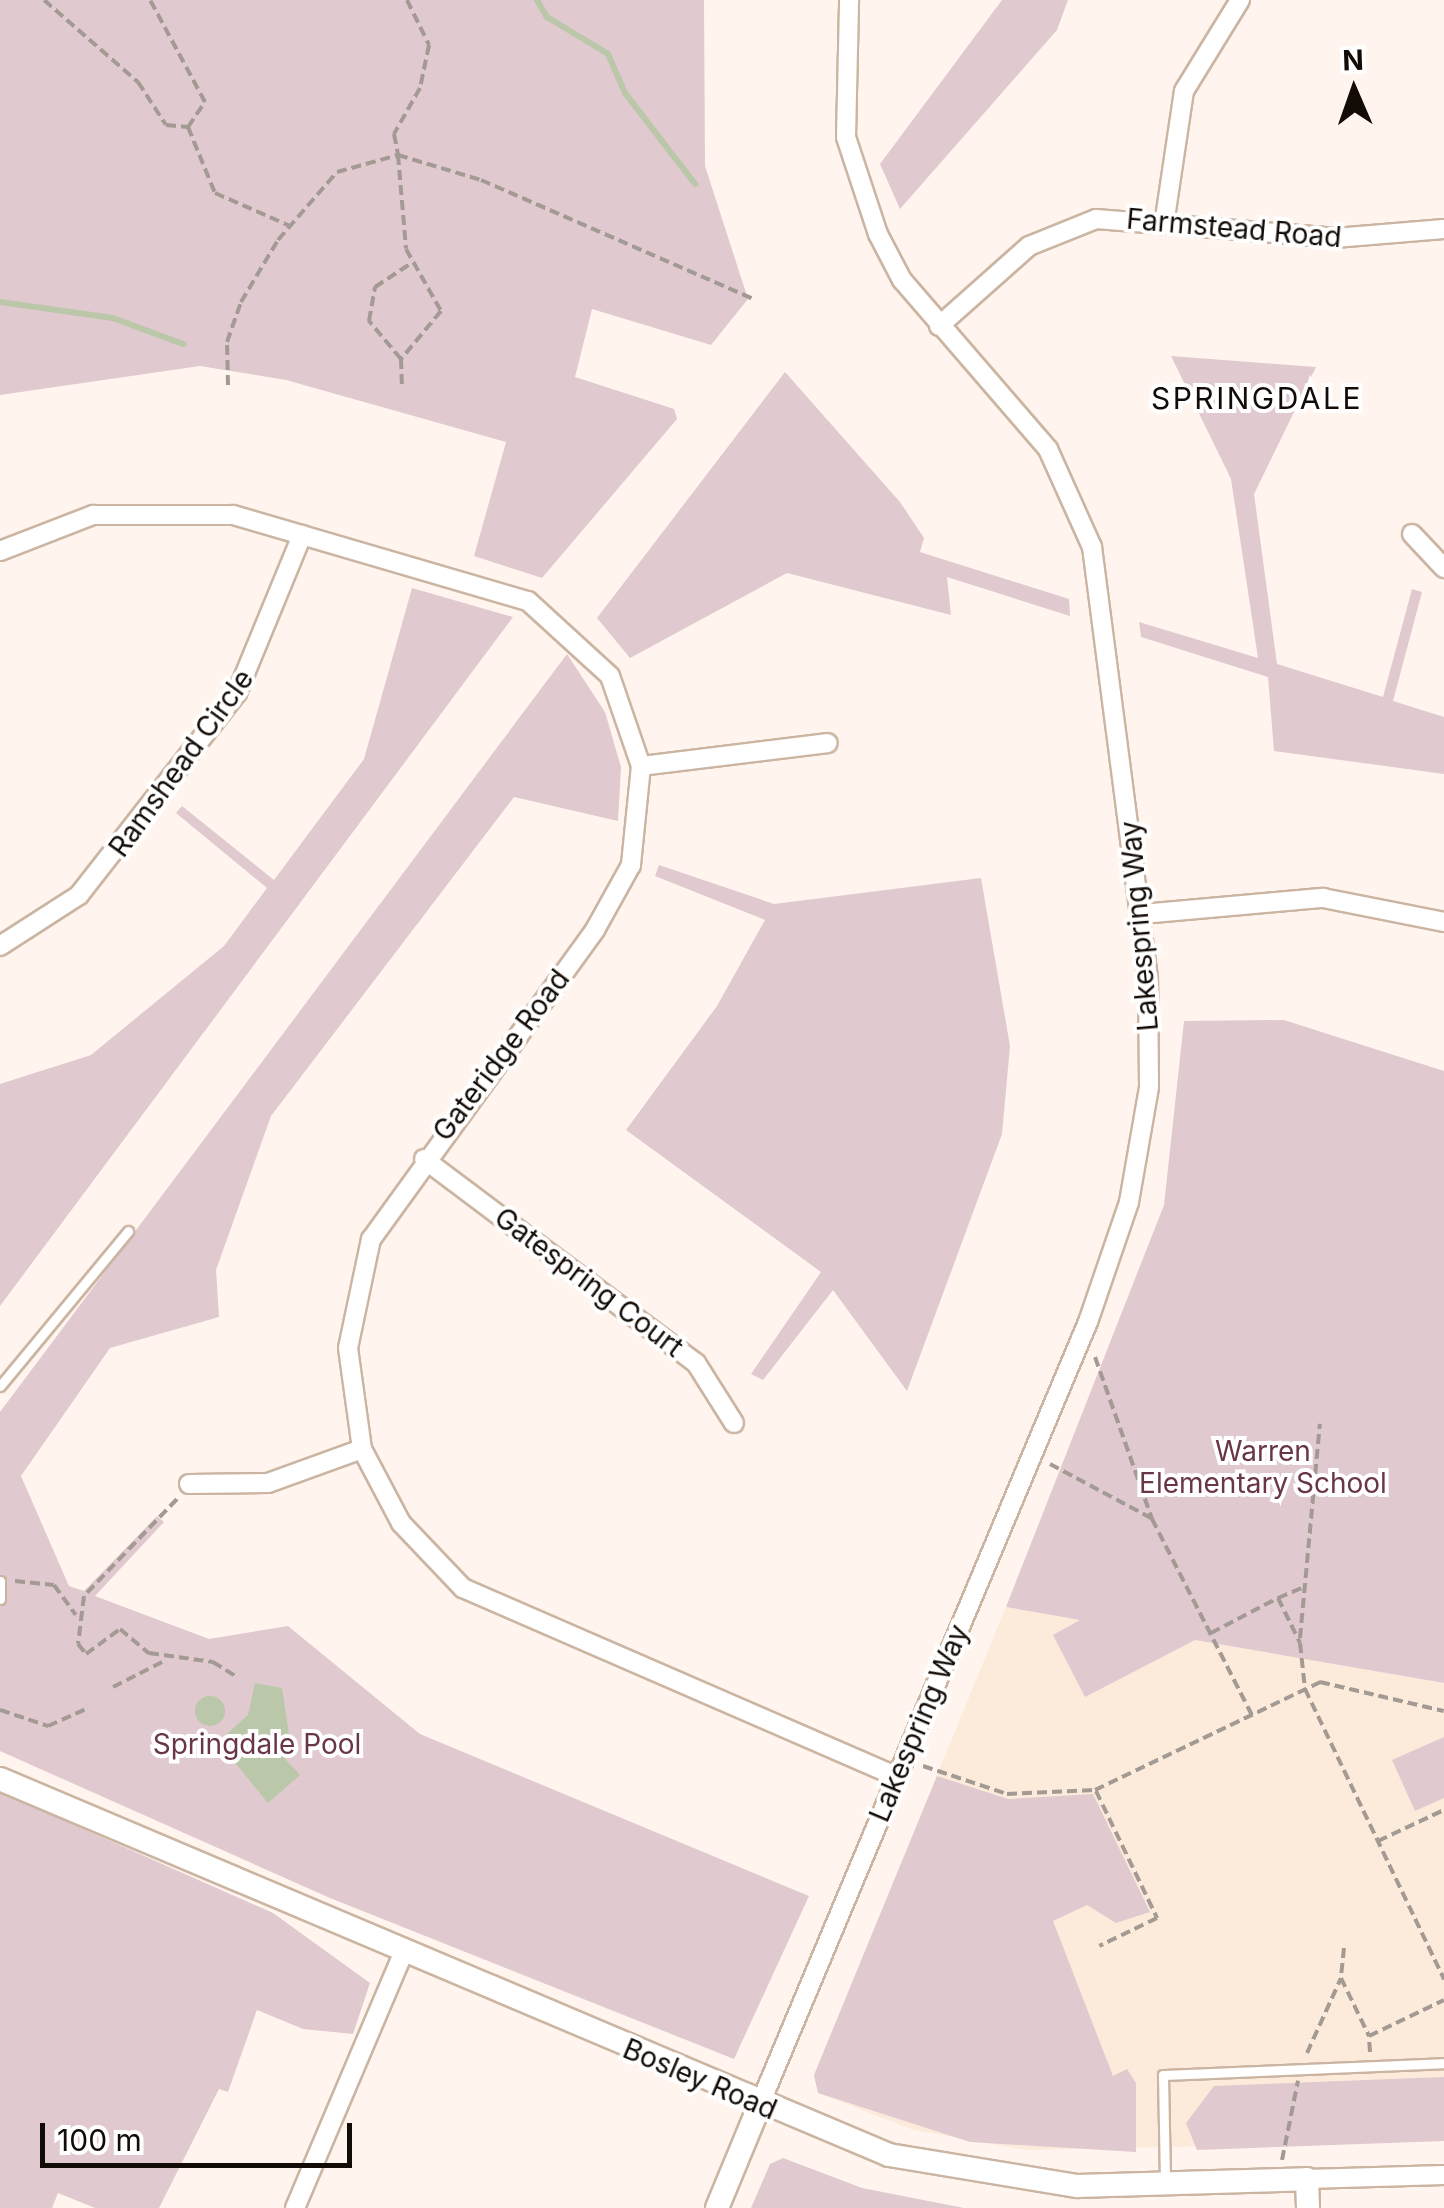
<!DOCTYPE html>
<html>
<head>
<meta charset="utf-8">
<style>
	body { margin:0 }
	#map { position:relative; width:1444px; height:2208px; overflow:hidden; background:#fff5ee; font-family:Inter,sans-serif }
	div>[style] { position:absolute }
	.built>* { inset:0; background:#fceadb }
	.green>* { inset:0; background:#e0c9cf }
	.water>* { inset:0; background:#bac7a9 }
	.round { border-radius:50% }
	.stream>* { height:6px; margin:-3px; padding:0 3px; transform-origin:3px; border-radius:3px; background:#bac7a9 }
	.path>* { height:4px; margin-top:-2px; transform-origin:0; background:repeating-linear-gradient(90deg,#a39a94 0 10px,transparent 0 15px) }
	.roads { filter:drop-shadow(2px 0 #cbb5a2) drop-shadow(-2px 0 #cbb5a2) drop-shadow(0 2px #cbb5a2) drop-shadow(0 -2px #cbb5a2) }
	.service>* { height:9px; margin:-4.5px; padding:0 4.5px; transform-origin:4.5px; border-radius:4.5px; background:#fff }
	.minor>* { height:18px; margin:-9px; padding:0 9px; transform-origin:9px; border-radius:9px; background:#fff }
	.tertiary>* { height:22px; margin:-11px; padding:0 11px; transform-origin:11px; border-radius:11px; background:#fff }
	span { translate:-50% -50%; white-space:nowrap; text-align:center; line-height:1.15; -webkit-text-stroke:8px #fff; paint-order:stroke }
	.street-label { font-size:28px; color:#130b06 }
	.park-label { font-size:28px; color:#683648 }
	.neighbourhood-label { font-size:30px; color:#130b06; letter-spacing:2.5px }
	.north { position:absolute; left:1304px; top:40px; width:100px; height:100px; -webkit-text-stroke:8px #fff; paint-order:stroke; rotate:358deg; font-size:28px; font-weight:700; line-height:40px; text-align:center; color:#130b06 }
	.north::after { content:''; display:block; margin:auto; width:35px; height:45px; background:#130b06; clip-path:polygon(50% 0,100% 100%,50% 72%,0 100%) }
	.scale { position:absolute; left:40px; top:2123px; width:312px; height:45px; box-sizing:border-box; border:5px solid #130b06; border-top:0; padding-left:12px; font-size:30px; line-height:35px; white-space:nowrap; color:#130b06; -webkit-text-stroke:8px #fff; paint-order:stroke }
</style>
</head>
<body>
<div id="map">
	<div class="built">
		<i style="clip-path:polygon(1006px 1607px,1444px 1683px,1444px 2141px,1027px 2150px,914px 2130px,818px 2093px,814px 2075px)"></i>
	</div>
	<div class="green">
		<i style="clip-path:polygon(0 0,704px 0,705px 166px,748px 299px,711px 345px,592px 309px,575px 377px,674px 409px,677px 419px,542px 578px,474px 556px,506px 442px,286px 380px,200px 366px,0 395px)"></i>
		<i style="clip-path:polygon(1002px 0,1068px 0,1057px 30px,900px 209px,880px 164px)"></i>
		<i style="clip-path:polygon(1171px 356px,1316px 367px,1254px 494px,1277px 664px,1383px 697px,1412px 589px,1422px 592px,1393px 701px,1444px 717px,1444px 774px,1274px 751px,1268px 677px,1141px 637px,1139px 622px,1258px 658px,1231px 479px)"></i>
		<i style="clip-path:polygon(785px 372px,900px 502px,924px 538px,920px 552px,1069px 599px,1070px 616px,947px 577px,951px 615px,787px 573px,630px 658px,597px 618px)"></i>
		<i style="clip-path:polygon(412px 588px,513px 617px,0 1306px,0 1084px,91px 1055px,224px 946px,267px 888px,176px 813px,182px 806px,274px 880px,364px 759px)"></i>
		<i style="clip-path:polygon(567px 654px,605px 712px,621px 767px,618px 821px,514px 797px,271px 1116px,216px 1270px,219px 1317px,110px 1348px,21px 1476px,69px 1586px,84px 1591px,157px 1516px,164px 1522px,95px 1596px,209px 1639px,288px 1626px,420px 1734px,809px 1896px,734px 2059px,330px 1898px,0 1751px,0 1412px)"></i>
		<i style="clip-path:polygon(659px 865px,774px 904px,981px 878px,1010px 1046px,1002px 1134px,907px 1391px,833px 1290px,763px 1380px,751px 1374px,821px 1272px,626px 1130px,717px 1006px,765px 920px,655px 876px)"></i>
		<i style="clip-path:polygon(1284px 1020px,1444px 1071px,1444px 1683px,1195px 1640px,1085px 1697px,1053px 1635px,1080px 1620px,1006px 1607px,1164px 1205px,1184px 1021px)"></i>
		<i style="clip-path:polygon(1444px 1737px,1444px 1798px,1415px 1811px,1392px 1760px)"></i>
		<i style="clip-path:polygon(937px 1776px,1008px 1799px,1093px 1794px,1150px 1912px,1116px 1923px,1087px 1905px,1053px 1921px,1113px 2076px,1127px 2069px,1136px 2083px,1136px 2152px,970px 2142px,818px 2093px,814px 2075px)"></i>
		<i style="clip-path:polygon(0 1792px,273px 1913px,370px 1983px,353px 2034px,303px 2029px,257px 2010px,228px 2092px,219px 2089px,159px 2208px,95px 2208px,58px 2193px,52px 2208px,0 2208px)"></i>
		<i style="clip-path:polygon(1444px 2077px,1444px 2141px,1197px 2150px,1186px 2123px,1214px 2086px)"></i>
		<i style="clip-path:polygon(783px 2158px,862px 2188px,964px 2208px,751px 2208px,770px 2164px)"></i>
	</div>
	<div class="water">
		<i style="clip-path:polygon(255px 1683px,282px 1688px,289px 1734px,273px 1746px,300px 1775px,268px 1803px,218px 1742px,248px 1715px)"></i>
		<i class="round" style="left:195px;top:1696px;width:30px;height:30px"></i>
	</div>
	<div class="stream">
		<i style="left:537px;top:0;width:20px;rotate:60deg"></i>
		<i style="left:547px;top:17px;width:71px;rotate:31.2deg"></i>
		<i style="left:608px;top:54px;width:43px;rotate:66.4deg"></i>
		<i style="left:625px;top:93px;width:115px;rotate:52.4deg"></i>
		<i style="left:0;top:302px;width:114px;rotate:8.1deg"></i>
		<i style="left:113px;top:318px;width:75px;rotate:20.4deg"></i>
	</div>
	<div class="path">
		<i style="left:44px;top:0;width:125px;rotate:41.1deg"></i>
		<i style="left:138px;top:82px;width:51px;rotate:56.9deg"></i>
		<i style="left:166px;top:125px;width:22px;rotate:5deg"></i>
		<i style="left:188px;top:127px;width:30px;rotate:-56deg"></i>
		<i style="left:205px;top:102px;width:116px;rotate:-118.3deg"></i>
		<i style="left:407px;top:0;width:50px;rotate:63.9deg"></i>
		<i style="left:429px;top:45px;width:44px;rotate:101.8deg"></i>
		<i style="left:420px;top:88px;width:53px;rotate:119.5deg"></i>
		<i style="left:394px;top:134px;width:21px;rotate:79deg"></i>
		<i style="left:398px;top:155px;width:87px;rotate:16.8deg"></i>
		<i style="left:481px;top:180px;width:297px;rotate:23.6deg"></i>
		<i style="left:188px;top:127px;width:71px;rotate:67.8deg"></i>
		<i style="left:215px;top:193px;width:82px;rotate:23.7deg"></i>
		<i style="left:401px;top:359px;width:50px;rotate:-130.1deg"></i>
		<i style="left:369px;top:321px;width:35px;rotate:-80deg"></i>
		<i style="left:375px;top:287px;width:45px;rotate:-33.3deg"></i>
		<i style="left:228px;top:385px;width:43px;rotate:-91.3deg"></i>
		<i style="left:227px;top:342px;width:42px;rotate:-70.7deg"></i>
		<i style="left:241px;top:302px;width:72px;rotate:-59.2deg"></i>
		<i style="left:278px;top:240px;width:90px;rotate:-49.1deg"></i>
		<i style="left:337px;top:172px;width:63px;rotate:-15.6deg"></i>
		<i style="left:398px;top:155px;width:94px;rotate:85.1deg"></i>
		<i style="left:406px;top:249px;width:71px;rotate:60.6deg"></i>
		<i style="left:441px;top:311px;width:62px;rotate:129.8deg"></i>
		<i style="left:401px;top:359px;width:25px;rotate:88deg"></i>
		<i style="left:1095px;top:1357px;width:172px;rotate:70.6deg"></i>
		<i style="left:1152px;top:1519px;width:220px;rotate:63deg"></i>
		<i style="left:1050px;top:1464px;width:115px;rotate:28.1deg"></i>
		<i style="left:177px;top:1499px;width:134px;rotate:133.8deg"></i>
		<i style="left:84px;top:1596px;width:48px;rotate:97.1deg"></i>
		<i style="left:78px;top:1644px;width:13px;rotate:51deg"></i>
		<i style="left:86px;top:1654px;width:42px;rotate:-36.3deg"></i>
		<i style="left:120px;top:1629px;width:38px;rotate:40deg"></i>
		<i style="left:149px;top:1653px;width:65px;rotate:8deg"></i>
		<i style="left:213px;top:1662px;width:28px;rotate:32deg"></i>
		<i style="left:15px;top:1581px;width:39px;rotate:6deg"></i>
		<i style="left:54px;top:1585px;width:37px;rotate:54deg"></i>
		<i style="left:1278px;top:1598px;width:28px;rotate:-23deg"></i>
		<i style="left:1211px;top:1633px;width:76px;rotate:-27.6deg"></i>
		<i style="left:1278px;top:1598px;width:50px;rotate:63.9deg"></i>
		<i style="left:1300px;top:1643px;width:46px;rotate:83.8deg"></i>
		<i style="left:1305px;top:1689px;width:322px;rotate:64.4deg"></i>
		<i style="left:1300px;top:1638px;width:215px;rotate:-84.7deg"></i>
		<i style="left:113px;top:1687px;width:59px;rotate:-27deg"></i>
		<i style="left:0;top:1710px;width:51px;rotate:18.4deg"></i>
		<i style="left:48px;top:1726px;width:42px;rotate:-24.1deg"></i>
		<i style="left:923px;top:1766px;width:89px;rotate:18.4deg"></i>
		<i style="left:1007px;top:1794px;width:88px;rotate:-2.6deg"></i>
		<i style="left:1095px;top:1790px;width:250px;rotate:-25.6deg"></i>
		<i style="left:1320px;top:1682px;width:127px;rotate:13.2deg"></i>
		<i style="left:1096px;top:1791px;width:141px;rotate:64.3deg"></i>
		<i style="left:1157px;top:1918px;width:64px;rotate:154.2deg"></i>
		<i style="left:1378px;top:1841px;width:73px;rotate:-25.2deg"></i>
		<i style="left:1344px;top:1948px;width:30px;rotate:96deg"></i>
		<i style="left:1341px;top:1978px;width:64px;rotate:64.2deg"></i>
		<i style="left:1370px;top:2052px;width:16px;rotate:-94deg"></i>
		<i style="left:1369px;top:2036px;width:83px;rotate:-25.6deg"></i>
		<i style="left:1307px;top:2053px;width:82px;rotate:-65.6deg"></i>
		<i style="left:1282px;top:2160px;width:81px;rotate:-78.6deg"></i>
	</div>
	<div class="roads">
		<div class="service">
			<i style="left:0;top:1386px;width:201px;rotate:-50.4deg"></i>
			<i style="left:0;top:1581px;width:18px;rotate:90deg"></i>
			<i style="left:1165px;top:2180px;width:105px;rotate:-91.1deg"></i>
			<i style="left:1163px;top:2075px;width:281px;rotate:-2.4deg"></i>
		</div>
		<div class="minor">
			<i style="left:1165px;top:218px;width:128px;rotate:-81.5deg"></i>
			<i style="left:1184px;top:91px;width:107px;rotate:-58.4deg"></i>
			<i style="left:939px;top:326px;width:120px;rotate:-41.6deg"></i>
			<i style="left:1029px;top:246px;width:72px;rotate:-21.9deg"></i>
			<i style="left:1096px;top:219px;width:240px;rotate:4.5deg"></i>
			<i style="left:1335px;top:238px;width:109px;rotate:-4.7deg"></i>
			<i style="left:1412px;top:534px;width:47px;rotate:46.7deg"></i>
			<i style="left:0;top:551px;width:100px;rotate:-21.2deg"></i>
			<i style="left:93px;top:515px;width:140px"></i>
			<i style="left:233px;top:515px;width:307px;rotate:16.3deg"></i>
			<i style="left:528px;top:601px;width:111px;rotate:42.4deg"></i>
			<i style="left:610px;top:676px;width:95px;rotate:71deg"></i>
			<i style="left:641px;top:766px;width:100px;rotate:95.8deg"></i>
			<i style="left:631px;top:865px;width:74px;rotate:119deg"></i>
			<i style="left:595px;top:930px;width:382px;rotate:125.9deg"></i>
			<i style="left:371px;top:1239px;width:111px;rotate:101.9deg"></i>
			<i style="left:348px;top:1348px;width:102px;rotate:82.1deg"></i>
			<i style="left:362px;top:1449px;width:84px;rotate:62.2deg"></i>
			<i style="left:401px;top:1523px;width:90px;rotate:46.4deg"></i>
			<i style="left:463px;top:1588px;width:472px;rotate:23.5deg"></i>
			<i style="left:641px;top:766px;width:188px;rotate:-7deg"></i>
			<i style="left:1142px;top:914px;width:182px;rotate:-5.1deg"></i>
			<i style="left:1323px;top:898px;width:123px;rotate:11.2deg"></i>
			<i style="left:0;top:946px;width:94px;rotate:-32.8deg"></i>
			<i style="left:79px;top:895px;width:256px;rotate:-52deg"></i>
			<i style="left:237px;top:693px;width:171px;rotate:-67.6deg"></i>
			<i style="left:424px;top:1159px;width:340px;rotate:36.9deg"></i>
			<i style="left:696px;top:1363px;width:71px;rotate:57.7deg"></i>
			<i style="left:189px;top:1484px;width:79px;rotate:-0.7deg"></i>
			<i style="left:268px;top:1483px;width:100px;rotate:-19.9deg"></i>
			<i style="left:760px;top:2104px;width:848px;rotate:-67.25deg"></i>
			<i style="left:1088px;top:1322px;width:127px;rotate:-71.1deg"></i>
			<i style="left:1129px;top:1202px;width:117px;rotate:-80.1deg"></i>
			<i style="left:1149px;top:1087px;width:109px;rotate:-90.5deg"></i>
			<i style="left:1148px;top:978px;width:435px;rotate:-97.4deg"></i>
			<i style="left:1092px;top:547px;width:107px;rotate:-114.2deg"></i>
			<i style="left:1048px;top:449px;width:223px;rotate:-130.8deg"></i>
			<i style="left:902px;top:280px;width:52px;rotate:-117.6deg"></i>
			<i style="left:878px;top:234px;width:102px;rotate:-108.3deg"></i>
			<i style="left:846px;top:137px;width:137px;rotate:-88.7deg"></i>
			<i style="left:1307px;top:2179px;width:137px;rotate:-1.7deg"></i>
			<i style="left:295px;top:2208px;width:276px;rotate:-67deg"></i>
		</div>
		<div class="tertiary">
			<i style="left:0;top:1779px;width:965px;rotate:22.93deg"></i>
			<i style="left:889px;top:2155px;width:191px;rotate:9.4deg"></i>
			<i style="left:1077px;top:2186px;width:230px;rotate:-1.7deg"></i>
			<i style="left:1307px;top:2179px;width:29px;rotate:88deg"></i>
			<i style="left:717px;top:2208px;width:113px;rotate:-67.5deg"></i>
		</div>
	</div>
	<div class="street-label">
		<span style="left:1234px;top:228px;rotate:5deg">Farmstead Road</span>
		<span style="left:181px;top:763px;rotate:-54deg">Ramshead Circle</span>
		<span style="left:1139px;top:926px;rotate:-95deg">Lakespring Way</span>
		<span style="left:501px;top:1055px;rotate:-53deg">Gateridge Road</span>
		<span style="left:589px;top:1282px;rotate:37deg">Gatespring Court</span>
		<span style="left:919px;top:1723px;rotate:-67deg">Lakespring Way</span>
		<span style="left:700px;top:2079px;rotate:23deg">Bosley Road</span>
	</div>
	<div class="park-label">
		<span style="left:1263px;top:1467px">Warren<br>Elementary School</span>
		<span style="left:257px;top:1744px">Springdale Pool</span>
	</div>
	<div class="neighbourhood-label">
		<span style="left:1257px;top:398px">SPRINGDALE</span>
	</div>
	<div class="north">N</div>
	<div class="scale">100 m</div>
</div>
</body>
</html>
